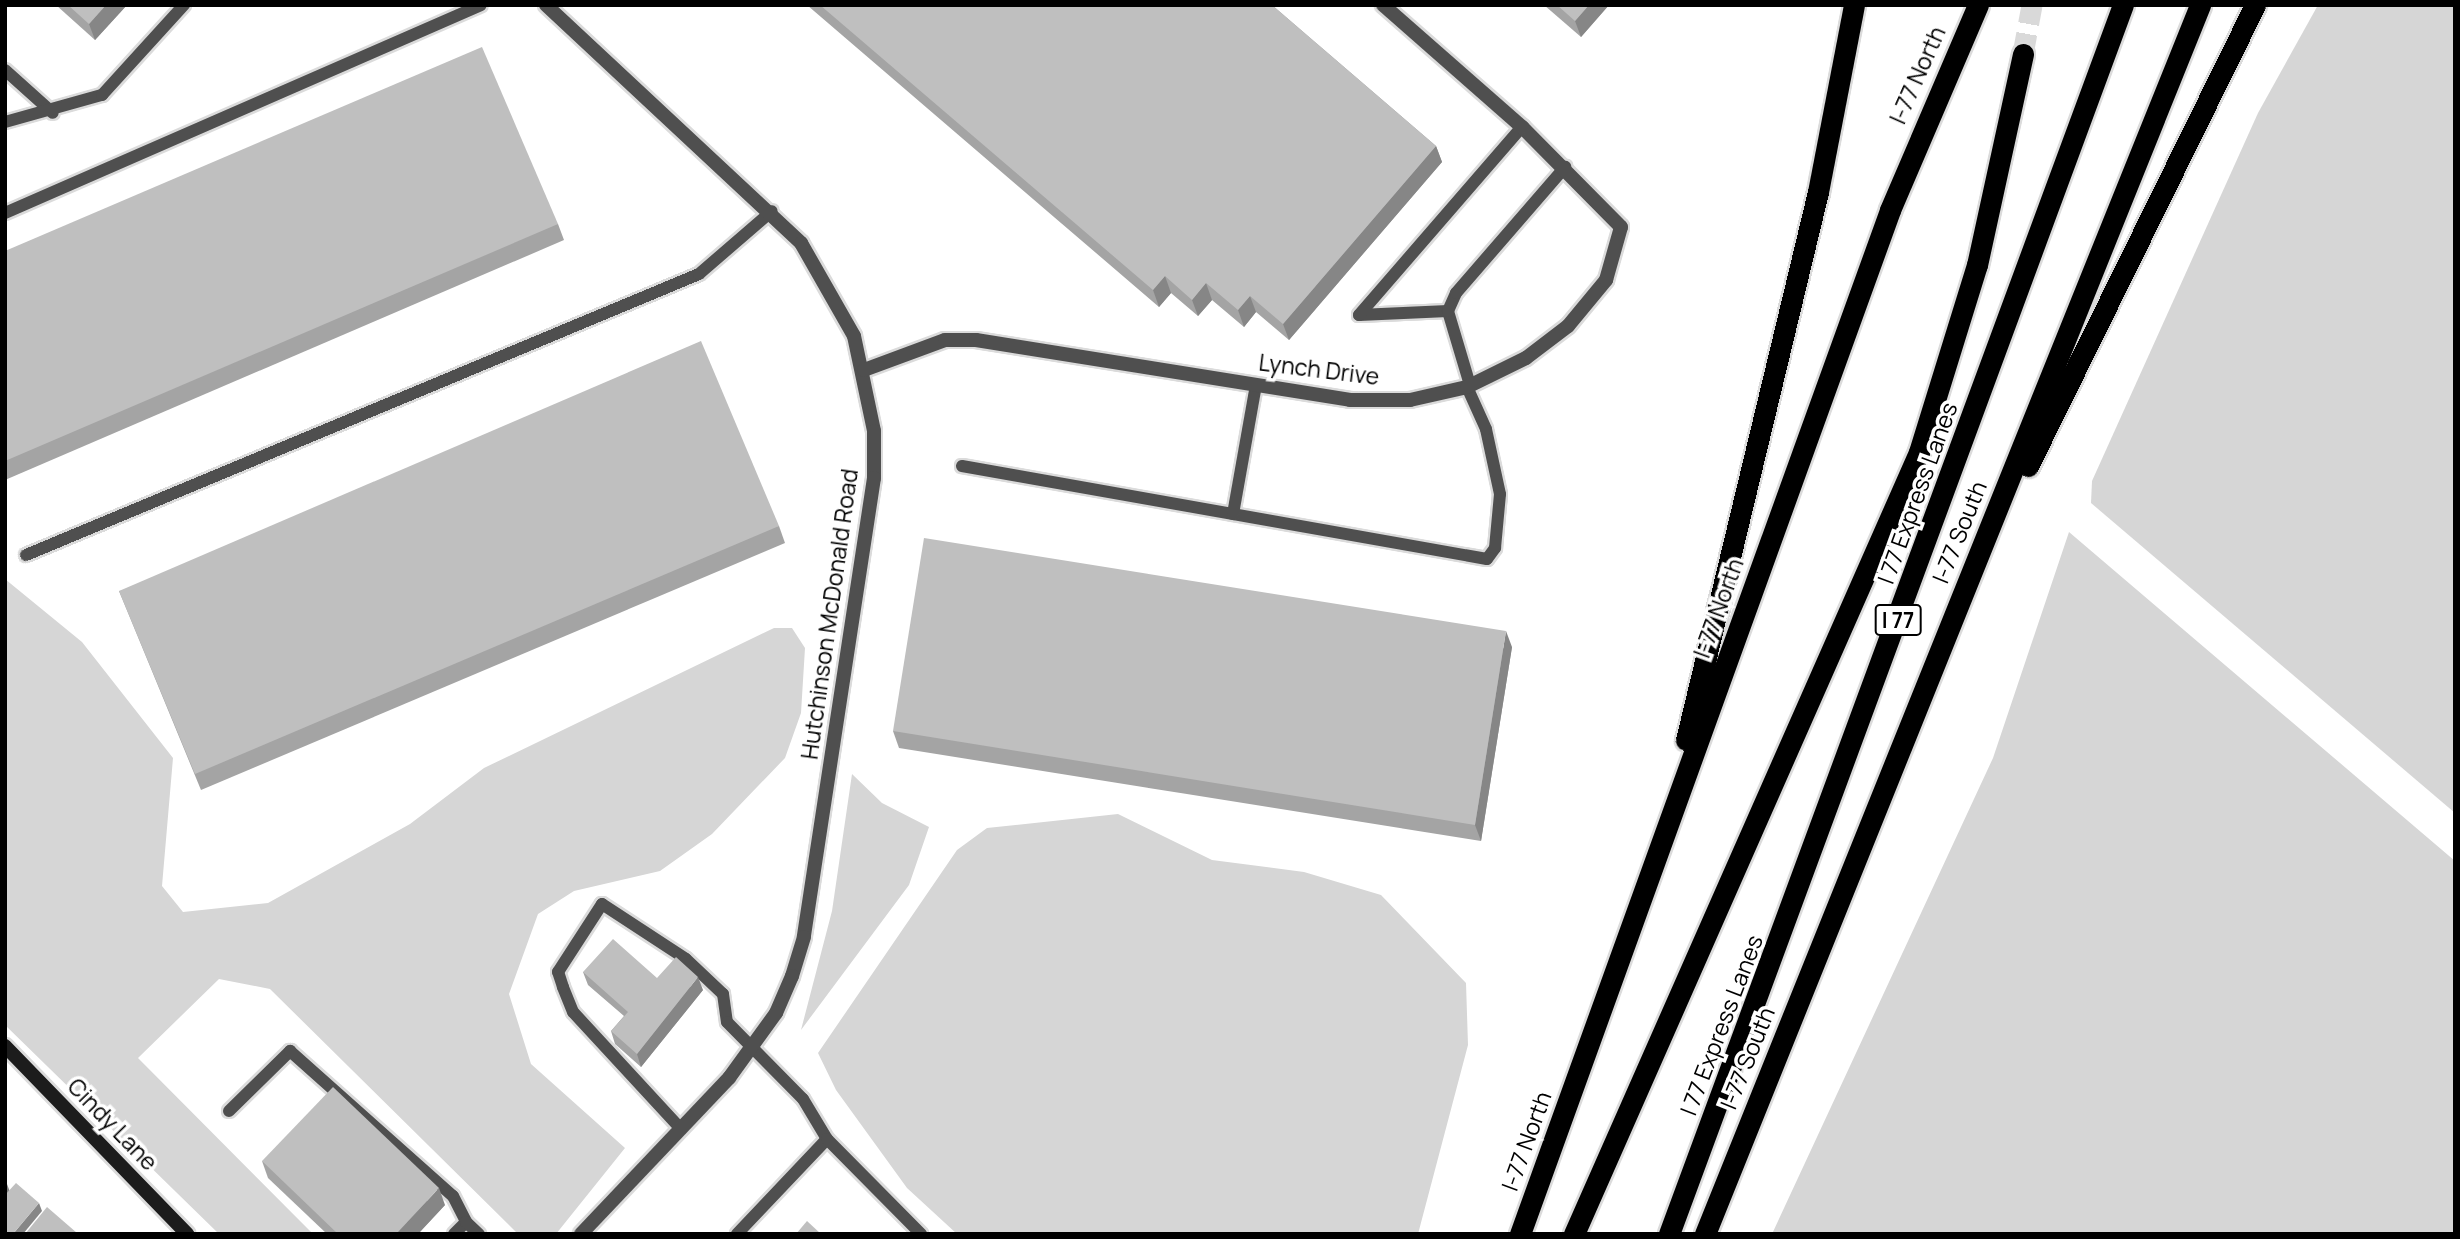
<!DOCTYPE html>
<html>
<head>
<meta charset="utf-8">
<style>
	body { margin:0 }
	#map { position:relative; width:2460px; height:1239px; overflow:hidden; background:#fff; font-family:Manrope,sans-serif }
	div>[style] { position:absolute }
	.green>* { inset:0; background:#d6d6d6 }
	.highway-tunnel>* { height:21px; margin-top:-10.5px; transform-origin:0; background:repeating-linear-gradient(90deg,#d9d9d9 0 21px,transparent 0 31px) }
	.roads { filter:drop-shadow(2px 0 #dbdbdb) drop-shadow(-2px 0 #dbdbdb) drop-shadow(0 2px #dbdbdb) drop-shadow(0 -2px #dbdbdb) }
	.lane>* { height:12px; margin:-6px; padding:0 6px; transform-origin:6px; border-radius:6px; background:#4f4f4f }
	.street>* { height:14px; margin:-7px; padding:0 7px; transform-origin:7px; border-radius:7px; background:#4f4f4f }
	.secondary>* { height:14px; margin:-7px; padding:0 7px; transform-origin:7px; border-radius:7px; background:#1c1c1c }
	.highway>* { height:21px; margin:-10.5px; padding:0 10.5px; transform-origin:10.5px; border-radius:10.5px; background:#000 }
	.wall>* { inset:0; background:#a4a4a4 }
	.shaded-wall>* { inset:0; background:#868686 }
	.building>* { inset:0; background:#bfbfbf }
	span { translate:-50% -50%; white-space:nowrap; text-align:center; line-height:1.15; -webkit-text-stroke:7px #fff; paint-order:stroke }
	.shield-label span { padding:2px 5px; background:#fff; border:2px solid; border-radius:5px; -webkit-text-stroke-width:0 }
	.shield-label { font-size:21px; color:#000; font-weight:700 }
	.street-label { font-size:23px; color:#000 }
	.frame { position:absolute; inset:0; border:7px solid #000; pointer-events:none }
</style>
</head>
<body>
<div id="map">
	<div class="green">
		<i style="clip-path:polygon(2318px 5px,2455px 5px,2455px 813px,2091px 503px,2092px 481px,2258px 113px)"></i>
		<i style="clip-path:polygon(2069px 532px,2455px 861px,2455px 1234px,1772px 1234px,1993px 758px)"></i>
		<i style="clip-path:polygon(5px 579px,82px 642px,173px 758px,162px 886px,183px 912px,268px 903px,410px 824px,484px 768px,774px 628px,792px 628px,805px 648px,801px 713px,785px 758px,712px 834px,660px 871px,574px 891px,538px 914px,509px 994px,531px 1064px,625px 1148px,556px 1234px,518px 1234px,270px 989px,219px 979px,138px 1058px,313px 1234px,219px 1234px,5px 1025px)"></i>
		<i style="clip-path:polygon(852px 774px,882px 803px,929px 827px,909px 885px,801px 1030px,832px 911px)"></i>
		<i style="clip-path:polygon(1118px 814px,1212px 860px,1304px 872px,1381px 895px,1466px 983px,1468px 1045px,1418px 1234px,957px 1234px,907px 1188px,836px 1090px,818px 1053px,957px 850px,987px 828px)"></i>
	</div>
	<div class="highway-tunnel">
		<i style="left:2023px;top:54px;width:50px;rotate:-79.6deg"></i>
	</div>
	<div class="roads">
		<div class="lane">
			<i style="left:5px;top:70px;width:64px;rotate:41.9deg"></i>
			<i style="left:5px;top:122px;width:101px;rotate:-15.6deg"></i>
			<i style="left:102px;top:95px;width:122px;rotate:-47.7deg"></i>
			<i style="left:5px;top:213px;width:519px;rotate:-23.6deg"></i>
			<i style="left:1448px;top:311px;width:89px;rotate:177.4deg"></i>
			<i style="left:1359px;top:315px;width:249px;rotate:-49.1deg"></i>
			<i style="left:1470px;top:385px;width:77px;rotate:-106.6deg"></i>
			<i style="left:1448px;top:311px;width:20px;rotate:-66deg"></i>
			<i style="left:1456px;top:293px;width:167px;rotate:-49.1deg"></i>
			<i style="left:962px;top:466px;width:533px;rotate:10.05deg"></i>
			<i style="left:1487px;top:559px;width:14px;rotate:-54deg"></i>
			<i style="left:1495px;top:548px;width:54px;rotate:-84.7deg"></i>
			<i style="left:1500px;top:494px;width:66px;rotate:-102.2deg"></i>
			<i style="left:1486px;top:429px;width:46px;rotate:-114.3deg"></i>
			<i style="left:1233px;top:514px;width:131px;rotate:-79.9deg"></i>
			<i style="left:26px;top:555px;width:729px;rotate:-22.66deg"></i>
			<i style="left:699px;top:274px;width:96px;rotate:-40.8deg"></i>
			<i style="left:229px;top:1111px;width:86px;rotate:-44.5deg"></i>
			<i style="left:290px;top:1051px;width:218px;rotate:41.7deg"></i>
			<i style="left:453px;top:1196px;width:29px;rotate:63deg"></i>
			<i style="left:681px;top:1129px;width:159px;rotate:-132.7deg"></i>
			<i style="left:573px;top:1012px;width:27px;rotate:-112deg"></i>
			<i style="left:563px;top:987px;width:16px;rotate:-108deg"></i>
			<i style="left:558px;top:972px;width:81px;rotate:-57.1deg"></i>
			<i style="left:602px;top:904px;width:100px;rotate:33.2deg"></i>
			<i style="left:686px;top:959px;width:51px;rotate:43.4deg"></i>
			<i style="left:723px;top:994px;width:28px;rotate:82deg"></i>
			<i style="left:727px;top:1022px;width:108px;rotate:45.4deg"></i>
			<i style="left:803px;top:1099px;width:47px;rotate:59deg"></i>
			<i style="left:827px;top:1139px;width:131px;rotate:133.5deg"></i>
			<i style="left:827px;top:1139px;width:134px;rotate:45.3deg"></i>
			<i style="left:454px;top:1234px;width:17px;rotate:-45deg"></i>
			<i style="left:466px;top:1222px;width:18px;rotate:43deg"></i>
		</div>
		<div class="street">
			<i style="left:546px;top:5px;width:349px;rotate:43deg"></i>
			<i style="left:801px;top:243px;width:107px;rotate:60.3deg"></i>
			<i style="left:854px;top:336px;width:97px;rotate:78.1deg"></i>
			<i style="left:874px;top:431px;width:47px;rotate:90deg"></i>
			<i style="left:874px;top:478px;width:464px;rotate:98.7deg"></i>
			<i style="left:804px;top:937px;width:41px;rotate:107.1deg"></i>
			<i style="left:792px;top:976px;width:40px;rotate:113.4deg"></i>
			<i style="left:776px;top:1013px;width:80px;rotate:125.9deg"></i>
			<i style="left:729px;top:1078px;width:215px;rotate:133.5deg"></i>
			<i style="left:864px;top:370px;width:86px;rotate:-20.3deg"></i>
			<i style="left:945px;top:340px;width:31px"></i>
			<i style="left:976px;top:340px;width:379px;rotate:9.1deg"></i>
			<i style="left:1350px;top:400px;width:60px"></i>
			<i style="left:1410px;top:400px;width:58px;rotate:-12.8deg"></i>
			<i style="left:1467px;top:387px;width:66px;rotate:-26.2deg"></i>
			<i style="left:1526px;top:358px;width:53px;rotate:-37.3deg"></i>
			<i style="left:1568px;top:326px;width:60px;rotate:-50.4deg"></i>
			<i style="left:1606px;top:280px;width:55px;rotate:-74.2deg"></i>
			<i style="left:1621px;top:227px;width:141px;rotate:-134.7deg"></i>
			<i style="left:1522px;top:127px;width:185px;rotate:-138.7deg"></i>
		</div>
		<div class="secondary">
			<i style="left:5px;top:1046px;width:262px;rotate:45.9deg"></i>
		</div>
		<div class="highway">
			<i style="left:2028px;top:466px;width:514px;rotate:-63.78deg"></i>
			<i style="left:1686px;top:740px;width:564px;rotate:-76.46deg"></i>
			<i style="left:1818px;top:192px;width:190px;rotate:-79.1deg"></i>
			<i style="left:1520px;top:1234px;width:1089px;rotate:-70.13deg"></i>
			<i style="left:1890px;top:210px;width:223px;rotate:-66.8deg"></i>
			<i style="left:1574px;top:1234px;width:855px;rotate:-66.19deg"></i>
			<i style="left:1919px;top:452px;width:196px;rotate:-72.8deg"></i>
			<i style="left:1977px;top:265px;width:216px;rotate:-77.7deg"></i>
			<i style="left:1669px;top:1234px;width:1310px;rotate:-69.73deg"></i>
			<i style="left:1705px;top:1234px;width:1325px;rotate:-68.06deg"></i>
		</div>
	</div>
	<div class="wall">
		<i style="clip-path:polygon(56px 5px,127px 5px,95px 40px)"></i>
		<i style="clip-path:polygon(807px 5px,1272px 5px,1436px 146px,1442px 162px,1289px 340px,1256px 312px,1244px 327px,1212px 300px,1198px 316px,1171px 293px,1159px 307px)"></i>
		<i style="clip-path:polygon(1544px 5px,1609px 5px,1581px 37px)"></i>
		<i style="clip-path:polygon(558px 224px,564px 240px,5px 480px,5px 251px)"></i>
		<i style="clip-path:polygon(779px 526px,785px 543px,201px 790px,119px 591px)"></i>
		<i style="clip-path:polygon(1512px 647px,1481px 841px,899px 748px,893px 731px)"></i>
		<i style="clip-path:polygon(583px 972px,657px 978px,703px 990px,641px 1067px,615px 1044px,611px 1031px,624px 1016px,588px 985px)"></i>
		<i style="clip-path:polygon(262px 1161px,445px 1205px,418px 1234px,327px 1234px,268px 1178px)"></i>
	</div>
	<div class="shaded-wall">
		<i style="clip-path:polygon(106px 5px,127px 5px,95px 40px,89px 24px)"></i>
		<i style="clip-path:polygon(1589px 5px,1609px 5px,1581px 37px,1575px 21px)"></i>
		<i style="clip-path:polygon(1436px 146px,1442px 162px,1289px 340px,1283px 324px)"></i>
		<i style="clip-path:polygon(1165px 276px,1171px 293px,1159px 307px,1153px 290px)"></i>
		<i style="clip-path:polygon(1206px 283px,1212px 300px,1198px 316px,1192px 300px)"></i>
		<i style="clip-path:polygon(1250px 296px,1256px 312px,1244px 327px,1238px 310px)"></i>
		<i style="clip-path:polygon(1506px 631px,1512px 647px,1481px 841px,1475px 825px)"></i>
		<i style="clip-path:polygon(698px 977px,703px 990px,641px 1067px,637px 1054px)"></i>
		<i style="clip-path:polygon(7px 1184px,10px 1192px,5px 1198px,5px 1186px)"></i>
		<i style="clip-path:polygon(439px 1188px,445px 1205px,418px 1234px,396px 1234px)"></i>
		<i style="clip-path:polygon(39px 1203px,42px 1211px,23px 1234px,13px 1234px)"></i>
	</div>
	<div class="building">
		<i style="clip-path:polygon(68px 5px,106px 5px,89px 24px)"></i>
		<i style="clip-path:polygon(820px 5px,1272px 5px,1436px 146px,1283px 324px,1250px 296px,1238px 310px,1206px 283px,1192px 300px,1165px 276px,1153px 290px)"></i>
		<i style="clip-path:polygon(1557px 5px,1589px 5px,1575px 21px)"></i>
		<i style="clip-path:polygon(482px 47px,558px 224px,5px 461px,5px 251px)"></i>
		<i style="clip-path:polygon(701px 341px,779px 526px,195px 774px,119px 591px)"></i>
		<i style="clip-path:polygon(924px 538px,1506px 631px,1475px 825px,893px 731px)"></i>
		<i style="clip-path:polygon(613px 939px,657px 978px,676px 957px,698px 977px,637px 1054px,611px 1031px,628px 1012px,583px 972px)"></i>
		<i style="clip-path:polygon(333px 1087px,439px 1188px,396px 1234px,338px 1234px,262px 1161px)"></i>
		<i style="clip-path:polygon(16px 1183px,39px 1203px,13px 1234px,5px 1234px,5px 1195px)"></i>
		<i style="clip-path:polygon(47px 1207px,77px 1233px,76px 1234px,25px 1234px)"></i>
		<i style="clip-path:polygon(807px 1221px,821px 1234px,796px 1234px)"></i>
	</div>
	<div class="shield-label">
		<span style="left:1898px;top:620px">I 77</span>
	</div>
	<div class="street-label">
		<span style="left:1917px;top:75px;rotate:-66deg">I-77 North</span>
		<span style="left:1319px;top:369px;rotate:7deg">Lynch Drive</span>
		<span style="left:1917px;top:493px;rotate:-70deg">I 77 Express Lanes</span>
		<span style="left:1959px;top:532px;rotate:-68deg">I-77 South</span>
		<span style="left:1718px;top:608px;rotate:-70deg">I-77 North</span>
		<span style="left:829px;top:614px;rotate:-82deg">Hutchinson McDonald Road</span>
		<span style="left:1721px;top:1025px;rotate:-69deg">I 77 Express Lanes</span>
		<span style="left:1747px;top:1058px;rotate:-68deg">I-77 South</span>
		<span style="left:113px;top:1124px;rotate:46deg">Cindy Lane</span>
		<span style="left:1526px;top:1141px;rotate:-70deg">I-77 North</span>
	</div>
	<div class="frame"></div>
</div>
</body>
</html>
